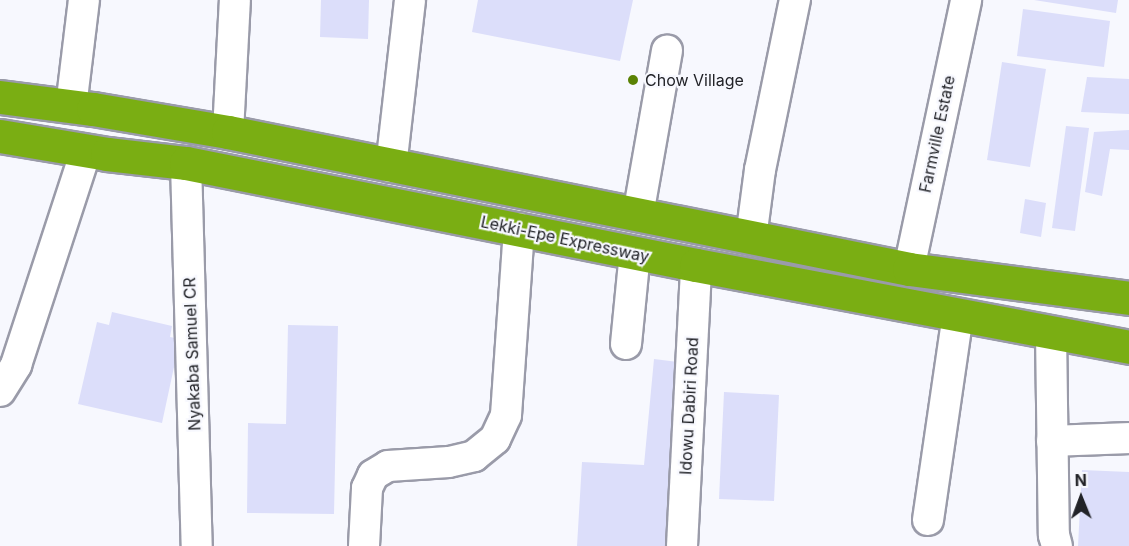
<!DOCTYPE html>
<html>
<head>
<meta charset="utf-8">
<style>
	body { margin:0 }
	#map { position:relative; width:1129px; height:546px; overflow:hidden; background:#f7f8fe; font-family:Inter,sans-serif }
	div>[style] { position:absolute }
	.building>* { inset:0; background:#dcdefa }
	.roads { filter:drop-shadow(2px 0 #9a9ba9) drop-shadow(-2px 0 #9a9ba9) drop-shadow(0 2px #9a9ba9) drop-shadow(0 -2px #9a9ba9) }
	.minor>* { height:30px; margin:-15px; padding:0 15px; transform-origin:15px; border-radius:15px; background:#fff }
	.highway>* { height:33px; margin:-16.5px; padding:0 16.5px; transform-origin:16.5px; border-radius:16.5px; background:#7aae13 }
	.dots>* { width:16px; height:16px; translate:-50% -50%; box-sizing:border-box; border:3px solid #f7f8fe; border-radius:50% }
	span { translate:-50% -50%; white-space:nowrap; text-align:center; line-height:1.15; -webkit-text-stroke:4.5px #f7f8fe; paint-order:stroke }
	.poi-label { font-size:16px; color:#222328 }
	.left { translate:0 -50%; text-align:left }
	.street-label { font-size:16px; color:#222328 }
	.north { position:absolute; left:1051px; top:468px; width:60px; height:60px; -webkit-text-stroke:4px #f7f8fe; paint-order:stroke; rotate:359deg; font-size:16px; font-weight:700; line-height:24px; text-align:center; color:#222328 }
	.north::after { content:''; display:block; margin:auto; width:21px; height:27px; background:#222328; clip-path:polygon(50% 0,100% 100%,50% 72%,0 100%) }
</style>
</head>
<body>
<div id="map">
	<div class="building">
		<i style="clip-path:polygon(321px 0,369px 0,368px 39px,320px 37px)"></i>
		<i style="clip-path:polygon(478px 0,633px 0,620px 61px,472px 32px)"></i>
		<i style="clip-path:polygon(1034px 0,1118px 0,1116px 13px)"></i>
		<i style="clip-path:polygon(1023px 9px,1110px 21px,1104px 67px,1017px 56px)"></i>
		<i style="clip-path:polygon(1002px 62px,1046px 69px,1030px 167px,987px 160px)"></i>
		<i style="clip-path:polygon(1087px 77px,1129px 79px,1129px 114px,1081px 112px)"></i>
		<i style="clip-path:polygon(1066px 126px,1089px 128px,1075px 231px,1052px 228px)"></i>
		<i style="clip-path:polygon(1129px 130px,1129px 150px,1110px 149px,1102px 196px,1085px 192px,1094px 132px)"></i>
		<i style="clip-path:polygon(1025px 199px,1046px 203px,1041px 237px,1020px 233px)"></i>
		<i style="clip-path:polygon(112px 312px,172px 326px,170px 337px,180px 339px,162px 423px,78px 404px,97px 322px,109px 325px)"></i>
		<i style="clip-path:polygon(288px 325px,338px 326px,334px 514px,247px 513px,248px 423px,286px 424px)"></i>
		<i style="clip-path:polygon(654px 359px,686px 363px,673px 546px,577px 546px,582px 462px,644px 465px)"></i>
		<i style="clip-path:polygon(724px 392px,779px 395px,774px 501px,719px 499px)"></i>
		<i style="clip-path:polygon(1082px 470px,1129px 472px,1129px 546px,1078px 546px)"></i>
	</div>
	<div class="roads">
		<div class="minor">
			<i style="left:71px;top:107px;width:108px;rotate:-83.1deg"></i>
			<i style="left:228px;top:132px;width:132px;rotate:-87deg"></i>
			<i style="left:186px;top:163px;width:383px;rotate:88.4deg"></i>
			<i style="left:391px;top:167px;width:168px;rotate:-83.5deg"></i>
			<i style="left:638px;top:215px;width:167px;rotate:-80deg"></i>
			<i style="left:751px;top:238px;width:69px;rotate:-82.5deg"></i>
			<i style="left:760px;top:170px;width:174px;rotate:-78.4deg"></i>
			<i style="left:909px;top:269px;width:275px;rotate:-78deg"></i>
			<i style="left:1051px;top:332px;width:203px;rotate:89.2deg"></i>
			<i style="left:1054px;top:535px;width:11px;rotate:75deg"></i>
			<i style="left:626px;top:344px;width:91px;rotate:-84.4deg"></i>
			<i style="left:0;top:391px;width:31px;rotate:-58deg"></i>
			<i style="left:16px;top:365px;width:225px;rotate:-71.9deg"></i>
			<i style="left:1052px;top:441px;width:77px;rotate:-2.2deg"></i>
			<i style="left:928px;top:520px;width:208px;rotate:-81.7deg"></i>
			<i style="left:364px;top:546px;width:58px;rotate:-87deg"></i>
			<i style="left:367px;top:488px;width:14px;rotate:-65deg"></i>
			<i style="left:373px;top:475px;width:17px;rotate:-31deg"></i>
			<i style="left:388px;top:466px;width:61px;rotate:-3.8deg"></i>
			<i style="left:449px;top:462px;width:26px;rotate:-13deg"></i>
			<i style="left:474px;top:456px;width:27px;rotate:-39deg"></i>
			<i style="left:495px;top:439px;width:26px;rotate:-65deg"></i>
			<i style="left:506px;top:415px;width:187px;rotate:-86deg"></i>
			<i style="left:682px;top:546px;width:281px;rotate:-87.1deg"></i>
		</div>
		<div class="highway">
			<i style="left:0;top:97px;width:94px;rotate:7.4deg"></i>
			<i style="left:93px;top:109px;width:137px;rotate:9.7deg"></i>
			<i style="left:228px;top:132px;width:695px;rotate:11.37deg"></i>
			<i style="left:909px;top:269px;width:222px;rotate:7.5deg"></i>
			<i style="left:0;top:136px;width:109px;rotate:9.5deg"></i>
			<i style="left:107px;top:154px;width:80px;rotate:6.5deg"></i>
			<i style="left:186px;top:163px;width:520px;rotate:11.31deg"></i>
			<i style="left:696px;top:265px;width:441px;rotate:10.7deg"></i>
		</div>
	</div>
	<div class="dots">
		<i style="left:633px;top:80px;background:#5a8204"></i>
	</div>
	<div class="poi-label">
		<span class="left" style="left:645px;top:80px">Chow Village</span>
	</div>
	<div class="street-label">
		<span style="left:937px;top:134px;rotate:-78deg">Farmville Estate</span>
		<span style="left:565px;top:239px;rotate:12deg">Lekki-Epe Expressway</span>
		<span style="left:192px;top:354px;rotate:-92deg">Nyakaba Samuel CR</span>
		<span style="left:689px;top:406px;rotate:-87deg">Idowu Dabiri Road</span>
	</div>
	<div class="north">N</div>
</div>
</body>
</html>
